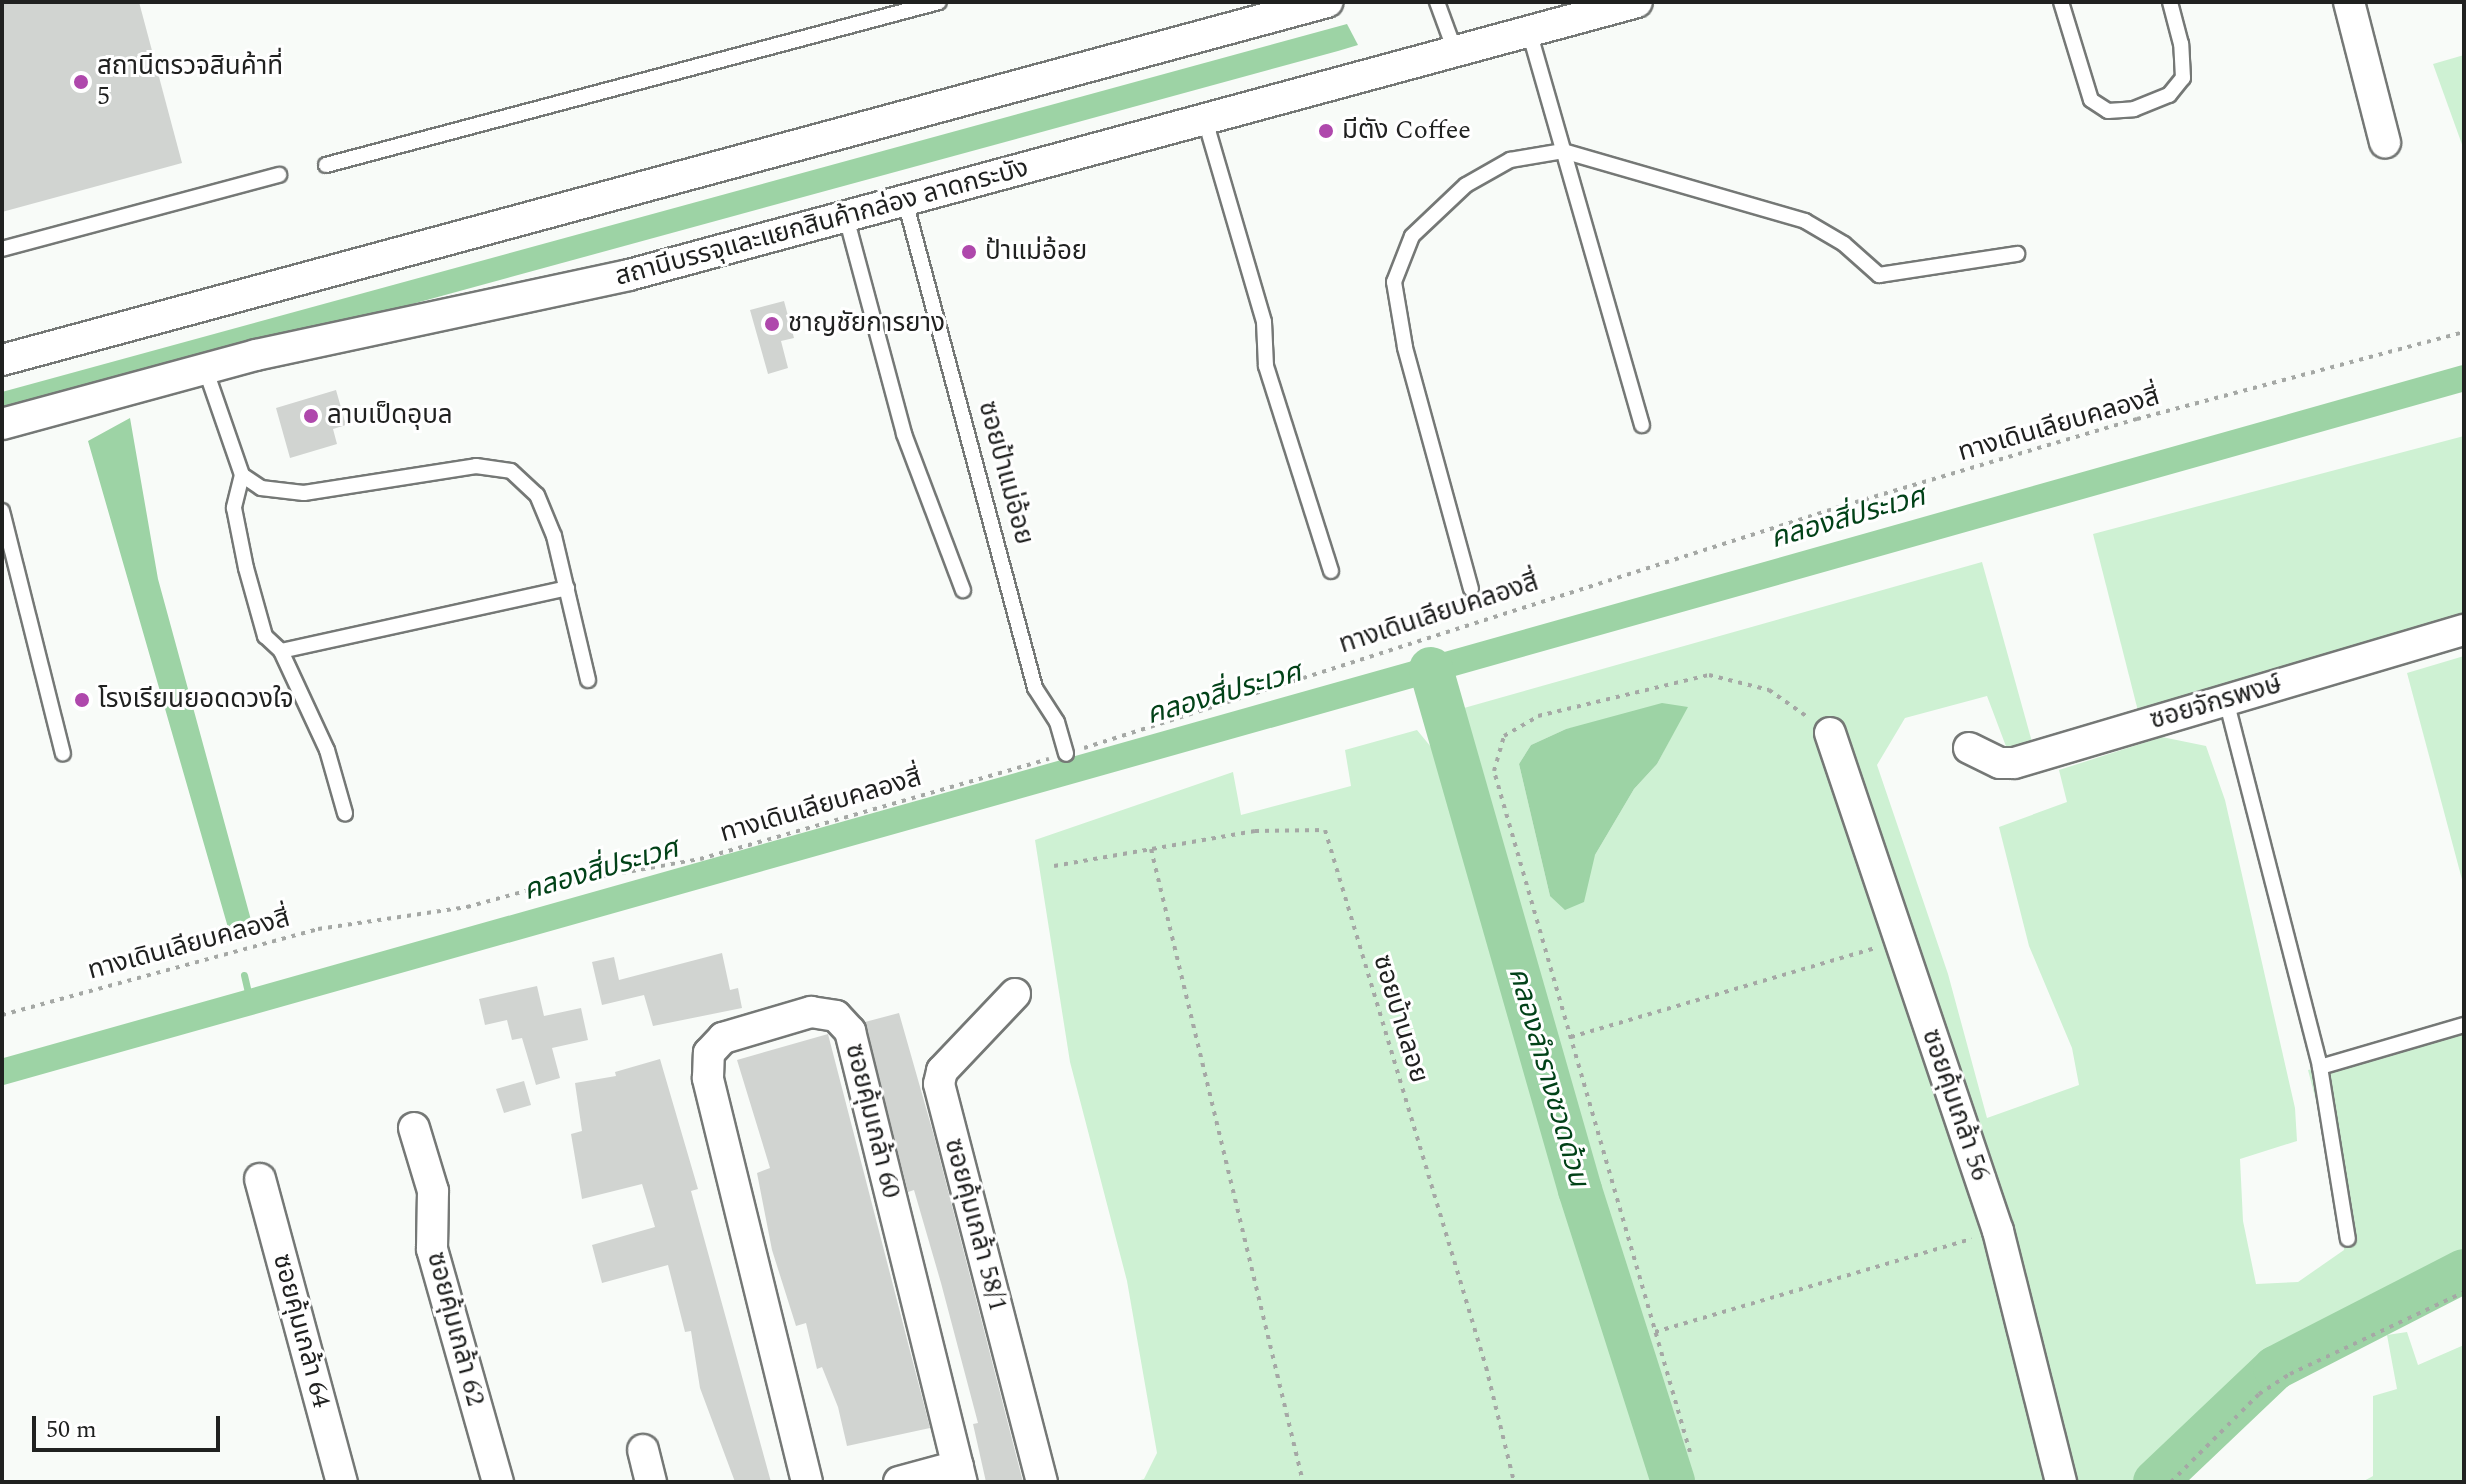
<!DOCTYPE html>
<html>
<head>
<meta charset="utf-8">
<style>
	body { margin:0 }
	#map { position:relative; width:2466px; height:1484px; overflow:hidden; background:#f8fbf8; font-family:Spectral,"Noto Sans Thai",serif }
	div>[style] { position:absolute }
	.green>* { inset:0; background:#cef1d3 }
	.water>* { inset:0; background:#9dd3a5 }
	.stream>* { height:7px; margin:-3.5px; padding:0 3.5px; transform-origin:3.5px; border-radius:3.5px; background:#9dd3a5 }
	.canal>* { height:26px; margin:-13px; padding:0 13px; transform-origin:13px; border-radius:13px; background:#9dd3a5 }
	.river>* { height:44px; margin:-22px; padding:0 22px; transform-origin:22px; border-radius:22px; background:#9dd3a5 }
	.building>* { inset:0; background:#d1d4d1 }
	.path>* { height:4px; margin-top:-2px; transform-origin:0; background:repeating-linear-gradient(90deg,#a5a8a5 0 4px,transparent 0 10px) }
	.roads { filter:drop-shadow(2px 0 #757876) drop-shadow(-2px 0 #757876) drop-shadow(0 2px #757876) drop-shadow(0 -2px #757876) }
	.lane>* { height:14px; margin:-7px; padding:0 7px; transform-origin:7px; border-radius:7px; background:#fff }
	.street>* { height:30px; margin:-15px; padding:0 15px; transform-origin:15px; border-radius:15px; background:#fff }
	.dots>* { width:22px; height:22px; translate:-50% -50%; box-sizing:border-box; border:4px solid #fff; border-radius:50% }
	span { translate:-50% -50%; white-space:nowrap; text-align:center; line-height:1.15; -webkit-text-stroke:6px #fff; paint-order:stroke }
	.poi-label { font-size:26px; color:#202120 }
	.left { translate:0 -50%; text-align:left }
	.street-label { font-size:26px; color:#202120 }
	.water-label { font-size:28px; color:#024218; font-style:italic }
	.frame { position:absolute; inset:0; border:4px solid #202120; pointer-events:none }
	.scale { position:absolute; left:32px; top:1416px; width:188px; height:36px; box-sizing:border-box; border:4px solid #202120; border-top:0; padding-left:10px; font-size:24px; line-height:28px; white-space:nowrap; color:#202120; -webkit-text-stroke:6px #fff; paint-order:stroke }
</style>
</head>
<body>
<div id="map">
	<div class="green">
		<i style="clip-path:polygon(2464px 55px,2464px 150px,2433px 64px)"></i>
		<i style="clip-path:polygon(2464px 436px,2464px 623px,2138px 711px,2093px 534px)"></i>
		<i style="clip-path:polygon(evenodd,1982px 562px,2032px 742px,2007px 749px,1987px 696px,1905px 718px,1877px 765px,1948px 974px,1987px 1118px,2079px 1085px,2072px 1048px,2029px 946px,1999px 827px,2067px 802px,2059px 770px,2162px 737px,2206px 746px,2225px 800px,2295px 1108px,2297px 1141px,2240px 1159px,2243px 1221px,2256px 1284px,2298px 1282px,2344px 1250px,2343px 1204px,2308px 1070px,2464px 1028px,2464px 1259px,2298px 1335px,2238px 1377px,2142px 1482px,1686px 1482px,1462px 737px,1464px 708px,1982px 562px,1687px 707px,1657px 764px,1634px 789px,1595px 855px,1550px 896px,1519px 764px,1531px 745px,1566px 729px,1687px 707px)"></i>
		<i style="clip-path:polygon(2464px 656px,2464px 887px,2407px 673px)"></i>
		<i style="clip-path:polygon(1417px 730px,1445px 764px,1651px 1482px,1133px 1482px,1144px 1479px,1157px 1453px,1127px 1281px,1070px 1062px,1035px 840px,1233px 772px,1241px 815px,1351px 786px,1345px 750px)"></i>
		<i style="clip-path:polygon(2407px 1332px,2418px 1365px,2464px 1345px,2464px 1482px,2362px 1482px,2373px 1476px,2373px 1396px,2397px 1389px,2387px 1335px)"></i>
	</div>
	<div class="water">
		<i style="clip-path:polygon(1347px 24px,1358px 45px,1338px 51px,2px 416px,2px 392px)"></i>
		<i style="clip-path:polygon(130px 418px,158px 579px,254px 931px,231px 938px,88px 441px)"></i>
		<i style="clip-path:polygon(1662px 703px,1688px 707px,1657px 764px,1634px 789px,1595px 855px,1584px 902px,1565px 910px,1550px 896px,1519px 764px,1531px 745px,1566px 729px)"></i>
	</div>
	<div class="stream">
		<i style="left:244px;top:975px;width:28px;rotate:77deg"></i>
	</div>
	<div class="canal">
		<i style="left:2px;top:1072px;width:2558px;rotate:-15.74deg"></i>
	</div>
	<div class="river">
		<i style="left:1431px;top:669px;width:542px;rotate:74.04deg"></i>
		<i style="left:1580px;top:1190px;width:306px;rotate:72.3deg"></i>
		<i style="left:2155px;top:1482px;width:166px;rotate:-43.5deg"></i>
		<i style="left:2275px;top:1368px;width:212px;rotate:-27.2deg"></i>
	</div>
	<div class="building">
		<i style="clip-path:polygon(2px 2px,139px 2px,182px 163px,2px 212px)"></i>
		<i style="clip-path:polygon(784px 301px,794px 338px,781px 341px,788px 368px,768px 374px,750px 310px)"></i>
		<i style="clip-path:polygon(336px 390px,346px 425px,333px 429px,337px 444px,290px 458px,276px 408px)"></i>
		<i style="clip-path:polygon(722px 953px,730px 990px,738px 988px,742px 1008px,653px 1026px,644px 995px,602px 1005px,592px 962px,614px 957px,619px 980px)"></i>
		<i style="clip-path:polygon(537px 986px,544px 1016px,581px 1008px,588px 1040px,552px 1048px,560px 1078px,536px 1085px,522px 1038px,512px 1040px,507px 1020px,485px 1025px,479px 999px)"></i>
		<i style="clip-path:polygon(899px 1013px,934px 1136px,1023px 1482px,986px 1482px,973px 1424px,978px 1423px,941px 1283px,914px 1190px,908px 1192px,865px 1022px)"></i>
		<i style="clip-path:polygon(828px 1034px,930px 1428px,847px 1446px,838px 1407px,822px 1367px,817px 1369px,806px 1323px,796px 1326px,772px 1250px,757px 1173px,770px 1168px,737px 1060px)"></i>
		<i style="clip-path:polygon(660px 1059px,698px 1189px,691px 1191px,771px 1482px,735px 1482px,700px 1388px,691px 1331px,685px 1332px,668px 1265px,602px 1283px,592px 1245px,655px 1227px,642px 1184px,582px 1199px,571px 1134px,582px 1131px,575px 1083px,616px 1076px,615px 1072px)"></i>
		<i style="clip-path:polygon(524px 1081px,531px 1105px,504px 1113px,496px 1089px)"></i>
	</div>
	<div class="path">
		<i style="left:1084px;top:748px;width:789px;rotate:-17.7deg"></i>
		<i style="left:1836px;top:508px;width:314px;rotate:-16.5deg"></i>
		<i style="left:2137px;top:419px;width:338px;rotate:-14.9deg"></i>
		<i style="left:1151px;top:849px;width:651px;rotate:76.5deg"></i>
		<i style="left:1054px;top:866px;width:204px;rotate:-9.9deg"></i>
		<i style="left:1255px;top:831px;width:70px;rotate:-0.8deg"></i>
		<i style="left:1325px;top:830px;width:561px;rotate:73.31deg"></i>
		<i style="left:1486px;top:1367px;width:118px;rotate:76.3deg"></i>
		<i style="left:2px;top:1015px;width:327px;rotate:-15.2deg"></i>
		<i style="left:318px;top:929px;width:151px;rotate:-8.4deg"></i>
		<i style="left:467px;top:907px;width:68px;rotate:-15.3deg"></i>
		<i style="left:533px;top:889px;width:170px;rotate:-10.2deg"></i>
		<i style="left:700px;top:859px;width:363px;rotate:-16deg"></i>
		<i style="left:1571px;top:1037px;width:317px;rotate:-16.3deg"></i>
		<i style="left:1655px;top:1332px;width:330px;rotate:-16.4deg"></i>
		<i style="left:1690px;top:1452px;width:709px;rotate:-106.06deg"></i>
		<i style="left:1494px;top:771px;width:36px;rotate:-74deg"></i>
		<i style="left:1504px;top:736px;width:39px;rotate:-30deg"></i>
		<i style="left:1538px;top:716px;width:176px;rotate:-13.5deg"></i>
		<i style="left:1709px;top:675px;width:62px;rotate:14deg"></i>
		<i style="left:1769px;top:690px;width:49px;rotate:35deg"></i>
		<i style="left:2171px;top:1482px;width:124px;rotate:-45deg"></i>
		<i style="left:2259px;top:1394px;width:37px;rotate:-33deg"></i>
		<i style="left:2290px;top:1374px;width:192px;rotate:-25.2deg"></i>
	</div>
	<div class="roads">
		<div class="lane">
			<i style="left:1437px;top:2px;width:52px;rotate:69.8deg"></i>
			<i style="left:2061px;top:2px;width:102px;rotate:73deg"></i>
			<i style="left:2091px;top:100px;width:20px;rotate:33deg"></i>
			<i style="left:2108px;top:111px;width:26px;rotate:-4deg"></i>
			<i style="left:2134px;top:109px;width:38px;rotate:-22deg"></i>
			<i style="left:2169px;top:95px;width:22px;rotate:-51deg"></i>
			<i style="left:2183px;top:78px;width:34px;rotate:-93deg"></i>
			<i style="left:2181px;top:44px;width:43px;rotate:-104.7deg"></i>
			<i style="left:1529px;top:31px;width:410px;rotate:74deg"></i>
			<i style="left:1205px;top:120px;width:210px;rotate:73.7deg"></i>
			<i style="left:1264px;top:322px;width:44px;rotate:87.4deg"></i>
			<i style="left:1266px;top:366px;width:215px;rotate:72.4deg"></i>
			<i style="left:326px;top:165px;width:634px;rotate:-14.89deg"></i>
			<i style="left:905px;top:201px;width:504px;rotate:75.05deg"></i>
			<i style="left:1035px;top:688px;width:40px;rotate:57.1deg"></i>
			<i style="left:1057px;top:722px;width:33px;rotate:74deg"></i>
			<i style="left:846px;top:217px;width:225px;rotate:75deg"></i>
			<i style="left:904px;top:434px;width:167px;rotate:69.3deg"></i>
			<i style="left:2px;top:249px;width:287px;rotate:-15deg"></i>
			<i style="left:205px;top:368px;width:113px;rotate:70.9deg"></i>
			<i style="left:242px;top:475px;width:23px;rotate:34deg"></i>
			<i style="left:261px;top:488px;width:43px;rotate:6.6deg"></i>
			<i style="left:304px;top:493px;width:174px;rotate:-8.9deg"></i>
			<i style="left:476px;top:466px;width:35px;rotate:8deg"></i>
			<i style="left:511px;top:471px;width:35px;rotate:43deg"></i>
			<i style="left:537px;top:495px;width:44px;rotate:67.5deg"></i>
			<i style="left:554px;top:536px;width:148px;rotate:76.7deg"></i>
			<i style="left:242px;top:475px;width:34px;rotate:104deg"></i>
			<i style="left:234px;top:508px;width:61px;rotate:78.7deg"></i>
			<i style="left:246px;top:568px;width:71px;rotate:74.4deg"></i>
			<i style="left:265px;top:636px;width:22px;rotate:43deg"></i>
			<i style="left:281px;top:651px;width:293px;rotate:-12.4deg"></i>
			<i style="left:2px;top:511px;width:250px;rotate:75.9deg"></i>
			<i style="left:1471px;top:589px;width:251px;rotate:-105.3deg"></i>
			<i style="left:1405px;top:347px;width:66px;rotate:-99.6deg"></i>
			<i style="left:1394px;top:282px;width:49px;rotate:-68.6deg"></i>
			<i style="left:1412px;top:236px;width:74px;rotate:-43.4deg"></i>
			<i style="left:1466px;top:185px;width:51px;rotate:-29.6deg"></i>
			<i style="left:1510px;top:160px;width:54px;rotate:-9.6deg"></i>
			<i style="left:1563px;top:151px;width:252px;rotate:16.1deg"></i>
			<i style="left:1805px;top:221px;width:45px;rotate:30.5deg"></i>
			<i style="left:1844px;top:244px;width:47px;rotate:41.5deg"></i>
			<i style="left:1879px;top:275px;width:140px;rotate:-8.7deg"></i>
			<i style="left:281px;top:651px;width:109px;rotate:65.1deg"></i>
			<i style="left:327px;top:750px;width:66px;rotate:74.1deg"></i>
			<i style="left:2226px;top:700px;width:379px;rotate:75.6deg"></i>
			<i style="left:2320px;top:1067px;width:174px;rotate:80.8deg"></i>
			<i style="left:2320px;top:1067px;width:150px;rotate:-16.3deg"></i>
		</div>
		<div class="street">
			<i style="left:2349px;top:2px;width:145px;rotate:75.6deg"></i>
			<i style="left:2px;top:360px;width:1373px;rotate:-15.12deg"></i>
			<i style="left:2px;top:424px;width:263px;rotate:-15.2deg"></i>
			<i style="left:256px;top:355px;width:381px;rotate:-12.1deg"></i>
			<i style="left:629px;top:275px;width:1044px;rotate:-15.15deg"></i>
			<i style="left:1830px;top:733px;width:526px;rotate:71.36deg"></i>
			<i style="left:1998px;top:1231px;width:259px;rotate:75.9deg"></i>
			<i style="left:1969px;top:748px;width:34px;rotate:26deg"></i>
			<i style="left:2000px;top:763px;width:14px"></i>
			<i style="left:2014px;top:763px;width:469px;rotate:-16.5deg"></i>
			<i style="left:1015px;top:994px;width:106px;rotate:133.5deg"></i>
			<i style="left:942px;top:1071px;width:13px;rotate:103deg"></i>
			<i style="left:939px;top:1084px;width:411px;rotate:75.5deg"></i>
			<i style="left:414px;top:1128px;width:66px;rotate:73.2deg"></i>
			<i style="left:433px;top:1191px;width:58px;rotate:91deg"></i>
			<i style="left:432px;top:1249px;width:242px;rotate:74.2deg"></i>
			<i style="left:260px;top:1179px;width:314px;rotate:74.9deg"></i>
			<i style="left:643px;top:1450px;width:33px;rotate:76deg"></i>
			<i style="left:807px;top:1482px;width:416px;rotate:-103.8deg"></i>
			<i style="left:708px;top:1078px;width:25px;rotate:-88deg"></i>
			<i style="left:709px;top:1053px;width:21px;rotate:-47deg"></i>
			<i style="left:723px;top:1038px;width:92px;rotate:-16.5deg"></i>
			<i style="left:811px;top:1012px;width:25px;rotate:9deg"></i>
			<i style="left:836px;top:1016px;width:21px;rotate:47deg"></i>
			<i style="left:850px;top:1031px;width:465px;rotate:76.1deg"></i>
			<i style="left:899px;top:1482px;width:61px;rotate:-15.2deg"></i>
		</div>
	</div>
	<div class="dots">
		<i style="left:81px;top:82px;background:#af48ac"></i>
		<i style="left:1326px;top:131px;background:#af48ac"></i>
		<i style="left:969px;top:252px;background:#af48ac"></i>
		<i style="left:772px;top:324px;background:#af48ac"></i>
		<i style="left:311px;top:416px;background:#af48ac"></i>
		<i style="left:82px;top:700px;background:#af48ac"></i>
	</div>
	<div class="poi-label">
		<span class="left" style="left:97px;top:82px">สถานีตรวจสินค้าที่<br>5</span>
		<span class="left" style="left:1342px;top:131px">มีตัง Coffee</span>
		<span class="left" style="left:985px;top:252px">ป้าแม่อ้อย</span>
		<span class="left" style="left:788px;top:324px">ชาญชัยการยาง</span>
		<span class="left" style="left:327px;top:416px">ลาบเป็ดอุบล</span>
		<span class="left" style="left:98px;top:700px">โรงเรียนยอดดวงใจ</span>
	</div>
	<div class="street-label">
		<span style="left:822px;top:223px;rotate:-15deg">สถานีบรรจุและแยกสินค้ากล่อง ลาดกระบัง</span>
		<span style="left:2059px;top:425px;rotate:-16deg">ทางเดินเลียบคลองสี่</span>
		<span style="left:1005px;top:473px;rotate:75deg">ซอยป้าแม่อ้อย</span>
		<span style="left:1439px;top:614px;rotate:-18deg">ทางเดินเลียบคลองสี่</span>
		<span style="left:2216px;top:703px;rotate:-16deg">ซอยจักรพงษ์</span>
		<span style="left:821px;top:806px;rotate:-16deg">ทางเดินเลียบคลองสี่</span>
		<span style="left:189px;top:945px;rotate:-15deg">ทางเดินเลียบคลองสี่</span>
		<span style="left:1400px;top:1019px;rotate:73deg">ซอยบ้านลอย</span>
		<span style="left:1955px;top:1105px;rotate:71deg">ซอยคุ้มเกล้า 56</span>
		<span style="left:872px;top:1121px;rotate:76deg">ซอยคุ้มเกล้า 60</span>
		<span style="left:975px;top:1225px;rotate:75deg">ซอยคุ้มเกล้า 58/1</span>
		<span style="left:455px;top:1329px;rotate:75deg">ซอยคุ้มเกล้า 62</span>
		<span style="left:301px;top:1331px;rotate:75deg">ซอยคุ้มเกล้า 64</span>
	</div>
	<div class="water-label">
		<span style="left:1848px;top:518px;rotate:-16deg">คลองสี่ประเวศ</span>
		<span style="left:1224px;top:694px;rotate:-16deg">คลองสี่ประเวศ</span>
		<span style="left:601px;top:870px;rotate:-16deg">คลองสี่ประเวศ</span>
		<span style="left:1548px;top:1077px;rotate:74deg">คลองลำรางชวดด้วน</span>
	</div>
	<div class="frame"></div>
	<div class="scale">50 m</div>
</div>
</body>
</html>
